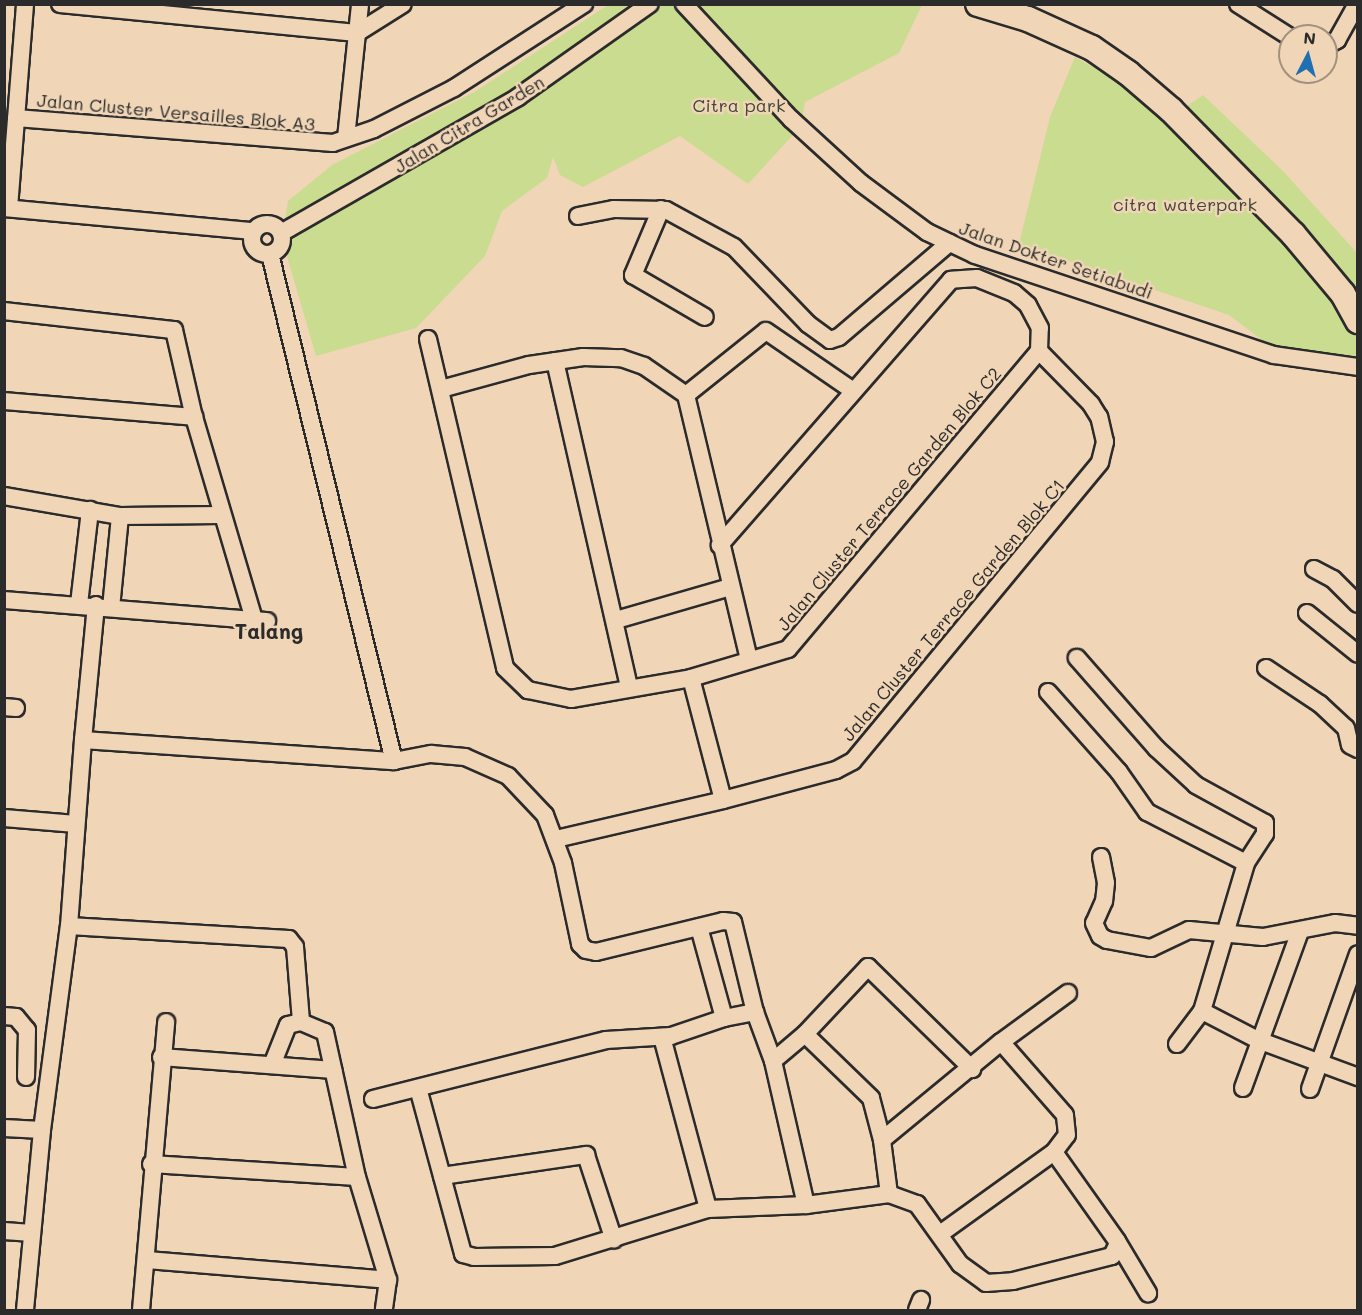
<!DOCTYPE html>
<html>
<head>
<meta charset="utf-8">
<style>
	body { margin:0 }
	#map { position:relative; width:1362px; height:1315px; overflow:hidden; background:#f0d5b7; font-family:Mali,sans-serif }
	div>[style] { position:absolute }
	.green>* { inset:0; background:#cadc90 }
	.roads { filter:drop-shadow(2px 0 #2b2b2b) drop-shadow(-2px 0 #2b2b2b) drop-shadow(0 2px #2b2b2b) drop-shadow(0 -2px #2b2b2b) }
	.street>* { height:16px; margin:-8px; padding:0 8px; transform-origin:8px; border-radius:8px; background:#f0d5b7 }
	.street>.ring { margin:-8px; padding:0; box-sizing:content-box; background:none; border:16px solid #f0d5b7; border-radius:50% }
	.secondary>* { height:24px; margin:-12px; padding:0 12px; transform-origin:12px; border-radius:12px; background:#f0d5b7 }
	span { translate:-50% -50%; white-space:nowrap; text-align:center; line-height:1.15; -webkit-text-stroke:5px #f0d5b7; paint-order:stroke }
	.park-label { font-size:18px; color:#43463a }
	.street-label { font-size:18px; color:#2b2b2b }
	.quarter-label { font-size:21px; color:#2b2b2b; font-weight:700 }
	.frame { position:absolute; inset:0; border:6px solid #2b2b2b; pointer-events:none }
	.north { position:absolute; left:1278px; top:24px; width:60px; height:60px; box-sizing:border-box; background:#f0d5b7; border:2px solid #a1917f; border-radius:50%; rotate:6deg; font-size:16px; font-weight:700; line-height:24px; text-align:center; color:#2b2b2b }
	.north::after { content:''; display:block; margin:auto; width:21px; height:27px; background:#1f6fb2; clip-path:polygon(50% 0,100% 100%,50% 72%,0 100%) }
</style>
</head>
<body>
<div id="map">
	<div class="green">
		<i style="clip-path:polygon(608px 5px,922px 5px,899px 53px,805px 102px,801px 126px,748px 184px,680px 136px,583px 187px,560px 175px,553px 157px,547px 178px,502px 211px,485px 256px,416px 328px,316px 356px,282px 239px,288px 201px,332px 165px,476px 91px)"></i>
		<i style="clip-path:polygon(1075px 57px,1175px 114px,1203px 95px,1283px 171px,1357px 253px,1357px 363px,1274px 349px,1229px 315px,1019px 244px,1050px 117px)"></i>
	</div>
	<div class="roads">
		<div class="street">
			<i style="left:60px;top:4px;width:298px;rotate:5.6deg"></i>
			<i style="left:357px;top:33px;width:54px;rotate:-32.2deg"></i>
			<i style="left:684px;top:4px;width:157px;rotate:47.1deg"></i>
			<i style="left:791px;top:119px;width:95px;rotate:42.4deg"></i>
			<i style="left:861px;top:183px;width:82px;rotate:36.6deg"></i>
			<i style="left:927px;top:232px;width:53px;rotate:25.6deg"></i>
			<i style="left:975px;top:255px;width:315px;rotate:18.5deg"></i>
			<i style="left:1274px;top:355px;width:85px;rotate:8.1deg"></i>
			<i style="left:1238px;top:4px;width:62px;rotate:32.4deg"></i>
			<i style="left:1326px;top:46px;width:13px;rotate:-29deg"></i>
			<i style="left:1337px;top:40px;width:41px;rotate:-60.9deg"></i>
			<i style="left:16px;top:118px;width:318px;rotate:4.5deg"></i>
			<i style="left:333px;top:143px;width:43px;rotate:-18.9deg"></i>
			<i style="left:374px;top:129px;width:90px;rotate:-27.1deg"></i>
			<i style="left:454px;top:88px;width:155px;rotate:-32.9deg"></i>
			<i style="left:346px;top:138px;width:135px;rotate:-84deg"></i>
			<i style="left:4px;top:208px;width:250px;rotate:5.3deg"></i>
			<i style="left:9px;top:208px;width:205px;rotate:-85.5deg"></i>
			<i style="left:661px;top:209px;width:72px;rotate:113deg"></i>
			<i style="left:633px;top:275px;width:83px;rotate:30.3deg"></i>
			<i style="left:578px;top:216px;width:37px;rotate:-11deg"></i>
			<i style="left:614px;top:209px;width:52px;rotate:1.1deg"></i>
			<i style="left:666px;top:210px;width:77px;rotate:28.6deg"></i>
			<i style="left:734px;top:247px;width:107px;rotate:46.1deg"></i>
			<i style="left:808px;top:324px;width:27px;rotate:36deg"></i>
			<i style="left:830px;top:340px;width:9px;rotate:-18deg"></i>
			<i style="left:839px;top:337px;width:145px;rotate:-40.5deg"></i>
			<i class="ring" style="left:252px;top:224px;width:14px;height:14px"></i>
			<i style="left:281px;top:233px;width:273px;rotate:-29.8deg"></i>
			<i style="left:518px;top:97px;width:161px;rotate:-35.2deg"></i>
			<i style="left:270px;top:254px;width:522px;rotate:76.26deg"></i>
			<i style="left:4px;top:311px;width:171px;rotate:6.4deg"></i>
			<i style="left:174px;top:330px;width:89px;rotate:77.1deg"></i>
			<i style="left:194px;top:417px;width:211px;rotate:73.5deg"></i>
			<i style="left:428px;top:339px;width:338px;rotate:76.8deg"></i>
			<i style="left:505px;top:668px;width:32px;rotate:44deg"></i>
			<i style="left:528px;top:690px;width:44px;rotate:11.8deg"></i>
			<i style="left:571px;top:699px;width:122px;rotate:-9.9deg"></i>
			<i style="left:691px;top:678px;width:101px;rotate:-16.6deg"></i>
			<i style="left:788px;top:649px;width:390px;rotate:-49.9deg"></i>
			<i style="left:1039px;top:351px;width:23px;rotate:-88deg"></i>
			<i style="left:1040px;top:328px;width:26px;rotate:-118deg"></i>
			<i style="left:1028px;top:305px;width:18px;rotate:-139deg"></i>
			<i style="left:1014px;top:293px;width:40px;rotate:-158deg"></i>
			<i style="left:977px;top:278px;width:26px;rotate:176deg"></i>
			<i style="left:951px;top:280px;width:352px;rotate:131.1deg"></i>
			<i style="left:555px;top:361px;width:333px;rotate:77.2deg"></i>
			<i style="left:441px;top:389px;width:91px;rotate:-15.3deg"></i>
			<i style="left:529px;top:365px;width:55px;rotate:-8.4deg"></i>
			<i style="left:583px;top:357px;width:38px;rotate:2deg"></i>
			<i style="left:621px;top:358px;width:24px;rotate:19deg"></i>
			<i style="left:644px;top:366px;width:51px;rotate:34.6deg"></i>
			<i style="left:686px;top:395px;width:271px;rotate:76.6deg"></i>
			<i style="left:686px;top:395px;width:102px;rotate:-38.7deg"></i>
			<i style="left:766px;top:331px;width:104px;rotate:34.5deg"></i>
			<i style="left:4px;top:401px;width:191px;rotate:4.8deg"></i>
			<i style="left:4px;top:496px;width:118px;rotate:9.8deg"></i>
			<i style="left:120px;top:516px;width:101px;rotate:-0.6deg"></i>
			<i style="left:1314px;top:569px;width:21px;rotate:28deg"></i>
			<i style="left:1333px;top:579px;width:35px;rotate:45deg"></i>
			<i style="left:4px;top:600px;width:264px;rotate:4.6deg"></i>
			<i style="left:79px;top:604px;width:95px;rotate:-83.3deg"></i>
			<i style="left:96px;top:605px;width:136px;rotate:95.5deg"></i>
			<i style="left:83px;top:740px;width:312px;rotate:3.9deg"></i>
			<i style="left:394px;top:761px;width:38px;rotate:-11deg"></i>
			<i style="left:431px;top:754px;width:34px;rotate:5deg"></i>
			<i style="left:465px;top:757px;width:47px;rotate:23.8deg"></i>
			<i style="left:508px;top:776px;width:54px;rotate:46.5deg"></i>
			<i style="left:545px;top:815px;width:51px;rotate:69.4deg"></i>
			<i style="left:563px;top:863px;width:83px;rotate:78.1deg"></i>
			<i style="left:580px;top:944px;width:8px;rotate:45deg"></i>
			<i style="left:586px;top:950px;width:10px;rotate:11deg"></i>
			<i style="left:596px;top:952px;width:131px;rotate:-13.7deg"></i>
			<i style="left:723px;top:921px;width:10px;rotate:6deg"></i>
			<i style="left:733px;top:922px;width:93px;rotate:76.3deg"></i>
			<i style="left:755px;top:1012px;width:52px;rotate:69.8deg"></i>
			<i style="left:773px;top:1061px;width:148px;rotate:77.1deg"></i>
			<i style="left:111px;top:608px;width:92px;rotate:-84.4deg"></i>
			<i style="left:1307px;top:613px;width:65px;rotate:38.8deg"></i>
			<i style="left:616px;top:620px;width:119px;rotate:-16.1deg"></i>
			<i style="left:1266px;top:668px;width:65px;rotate:33.7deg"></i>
			<i style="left:1320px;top:704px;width:35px;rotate:43deg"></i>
			<i style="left:1346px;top:728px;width:17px;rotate:77deg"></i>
			<i style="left:1350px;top:745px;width:9px;rotate:27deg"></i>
			<i style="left:691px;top:678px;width:126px;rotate:75.3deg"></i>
			<i style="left:1048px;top:692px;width:107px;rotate:48.4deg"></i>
			<i style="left:1119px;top:772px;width:49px;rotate:55deg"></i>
			<i style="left:1147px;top:812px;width:111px;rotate:27.3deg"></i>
			<i style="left:1246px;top:863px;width:35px;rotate:-57deg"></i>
			<i style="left:1265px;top:834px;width:11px;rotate:-90deg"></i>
			<i style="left:1265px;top:823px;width:79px;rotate:-151.2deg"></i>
			<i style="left:1196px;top:785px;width:54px;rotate:-137.2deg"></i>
			<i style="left:1156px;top:748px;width:120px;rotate:-131.3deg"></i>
			<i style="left:4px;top:707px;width:12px;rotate:5deg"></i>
			<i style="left:4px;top:818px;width:72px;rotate:4.8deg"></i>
			<i style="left:556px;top:839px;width:171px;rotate:-13.1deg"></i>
			<i style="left:723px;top:800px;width:117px;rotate:-14.9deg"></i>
			<i style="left:836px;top:770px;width:19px;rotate:-28deg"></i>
			<i style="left:853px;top:761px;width:388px;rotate:-50.4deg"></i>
			<i style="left:1100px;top:462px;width:21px;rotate:-76deg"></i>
			<i style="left:1105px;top:442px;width:26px;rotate:-103deg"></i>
			<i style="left:1099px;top:417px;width:15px;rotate:-122deg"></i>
			<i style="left:1091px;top:404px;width:74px;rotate:-134.5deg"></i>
			<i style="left:1101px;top:857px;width:26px;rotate:79deg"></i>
			<i style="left:1106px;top:883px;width:18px;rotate:96deg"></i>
			<i style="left:1104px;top:901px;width:24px;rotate:114deg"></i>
			<i style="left:1094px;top:923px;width:14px;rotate:65deg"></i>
			<i style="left:1100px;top:936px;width:8px;rotate:30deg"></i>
			<i style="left:1107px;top:940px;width:45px;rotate:10.3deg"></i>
			<i style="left:1151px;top:948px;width:42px;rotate:-25.3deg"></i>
			<i style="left:1189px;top:930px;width:74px;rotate:5.4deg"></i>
			<i style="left:1263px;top:937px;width:73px;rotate:-11deg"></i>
			<i style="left:1335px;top:923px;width:23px;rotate:7deg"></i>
			<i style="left:69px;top:926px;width:220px;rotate:3.4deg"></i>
			<i style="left:289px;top:939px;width:10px;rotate:53deg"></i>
			<i style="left:295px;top:947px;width:75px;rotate:85.4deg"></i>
			<i style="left:1202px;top:1011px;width:63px;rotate:27.4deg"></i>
			<i style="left:1258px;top:1040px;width:107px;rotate:20.3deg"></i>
			<i style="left:4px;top:1016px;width:12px;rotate:5deg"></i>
			<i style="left:16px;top:1017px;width:17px;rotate:50deg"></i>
			<i style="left:27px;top:1030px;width:47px;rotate:91.2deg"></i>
			<i style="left:724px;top:1018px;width:32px;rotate:-11deg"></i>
			<i style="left:662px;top:1037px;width:178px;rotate:75deg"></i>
			<i style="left:1177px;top:1044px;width:41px;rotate:-52.9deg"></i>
			<i style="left:1202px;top:1011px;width:154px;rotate:-73.4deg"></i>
			<i style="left:161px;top:1057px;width:173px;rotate:4.3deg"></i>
			<i style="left:773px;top:1061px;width:42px;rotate:-40.2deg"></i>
			<i style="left:805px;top:1034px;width:92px;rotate:-46.8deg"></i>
			<i style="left:868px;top:967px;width:146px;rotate:44.4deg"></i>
			<i style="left:272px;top:1065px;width:43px;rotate:-68.2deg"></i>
			<i style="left:288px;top:1025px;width:13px;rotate:-13deg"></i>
			<i style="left:301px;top:1022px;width:26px;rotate:23deg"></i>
			<i style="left:325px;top:1032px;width:148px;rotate:77.6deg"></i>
			<i style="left:357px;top:1177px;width:108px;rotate:73.2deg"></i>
			<i style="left:388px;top:1280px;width:30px;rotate:98deg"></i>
			<i style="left:418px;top:1088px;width:172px;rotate:74.8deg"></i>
			<i style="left:463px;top:1254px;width:11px;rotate:15deg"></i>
			<i style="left:474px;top:1257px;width:81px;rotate:-0.7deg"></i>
			<i style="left:555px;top:1256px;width:160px;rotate:-17.1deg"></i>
			<i style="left:708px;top:1209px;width:98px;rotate:-2.3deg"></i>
			<i style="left:806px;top:1205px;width:84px;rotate:-7.5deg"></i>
			<i style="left:889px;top:1194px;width:54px;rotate:-97.4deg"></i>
			<i style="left:882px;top:1140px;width:43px;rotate:-104.7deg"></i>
			<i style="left:871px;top:1098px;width:92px;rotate:-135.9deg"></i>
			<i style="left:1243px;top:1088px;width:167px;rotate:-70deg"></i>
			<i style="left:1310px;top:1089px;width:143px;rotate:-70.4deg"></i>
			<i style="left:373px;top:1099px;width:240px;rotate:-14.2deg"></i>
			<i style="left:606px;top:1040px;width:65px;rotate:-3.5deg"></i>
			<i style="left:671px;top:1036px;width:56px;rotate:-18.8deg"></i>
			<i style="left:724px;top:1018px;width:94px;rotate:-105.4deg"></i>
			<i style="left:4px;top:1128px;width:38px;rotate:3deg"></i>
			<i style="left:882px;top:1140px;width:154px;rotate:-39.5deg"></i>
			<i style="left:1001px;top:1042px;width:83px;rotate:-36.2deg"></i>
			<i style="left:1054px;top:1152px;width:109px;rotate:54.7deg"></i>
			<i style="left:1117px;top:1241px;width:61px;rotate:59.2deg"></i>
			<i style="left:151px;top:1164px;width:206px;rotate:3.6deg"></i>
			<i style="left:442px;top:1176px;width:146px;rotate:-8.3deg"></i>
			<i style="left:586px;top:1155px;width:89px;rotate:71.8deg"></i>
			<i style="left:889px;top:1194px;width:30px;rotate:20deg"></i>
			<i style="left:917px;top:1204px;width:74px;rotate:54.4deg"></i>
			<i style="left:960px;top:1264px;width:32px;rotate:36deg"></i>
			<i style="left:986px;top:1283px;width:27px;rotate:-4deg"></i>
			<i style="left:1013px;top:1281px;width:102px;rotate:-14.2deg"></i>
			<i style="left:1112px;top:1256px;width:14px;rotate:-65deg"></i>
			<i style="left:4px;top:1231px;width:28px;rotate:4deg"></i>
			<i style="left:940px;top:1234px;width:140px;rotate:-35.7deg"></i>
			<i style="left:1054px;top:1152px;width:21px;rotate:-53deg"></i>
			<i style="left:1067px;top:1135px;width:20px;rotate:-96deg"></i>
			<i style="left:1065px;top:1115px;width:97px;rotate:-131.2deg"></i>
			<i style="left:146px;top:1260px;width:243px;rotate:4.7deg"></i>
			<i style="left:25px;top:1310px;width:181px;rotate:-84.6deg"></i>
			<i style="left:42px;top:1130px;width:206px;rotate:-82.5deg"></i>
			<i style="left:69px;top:926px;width:187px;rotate:-85.7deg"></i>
			<i style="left:141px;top:1310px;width:289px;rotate:-85deg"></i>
			<i style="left:917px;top:1310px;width:11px;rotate:-68deg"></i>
		</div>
		<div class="secondary">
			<i style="left:978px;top:4px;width:52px;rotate:16.7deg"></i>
			<i style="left:1028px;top:19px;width:70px;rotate:24.4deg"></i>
			<i style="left:1092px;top:48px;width:44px;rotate:34.8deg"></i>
			<i style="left:1128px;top:73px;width:57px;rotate:40.7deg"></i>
			<i style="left:1171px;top:110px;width:174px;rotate:45.5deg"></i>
			<i style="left:1293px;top:234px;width:78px;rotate:50.2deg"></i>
			<i style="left:1343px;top:294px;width:31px;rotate:61deg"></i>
		</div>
	</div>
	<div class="park-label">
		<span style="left:739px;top:105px">Citra park</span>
		<span style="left:1185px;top:204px">citra waterpark</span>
	</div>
	<div class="street-label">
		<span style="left:176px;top:112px;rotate:5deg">Jalan Cluster Versailles Blok A3</span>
		<span style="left:469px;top:124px;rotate:-31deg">Jalan Citra Garden</span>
		<span style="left:1056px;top:260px;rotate:19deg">Jalan Dokter Setiabudi</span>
		<span style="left:889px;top:499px;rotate:-50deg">Jalan Cluster Terrace Garden Blok C2</span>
		<span style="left:953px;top:610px;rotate:-50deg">Jalan Cluster Terrace Garden Blok C1</span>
	</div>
	<div class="quarter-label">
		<span style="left:269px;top:631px">Talang</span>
	</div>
	<div class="frame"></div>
	<div class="north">N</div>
</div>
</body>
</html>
